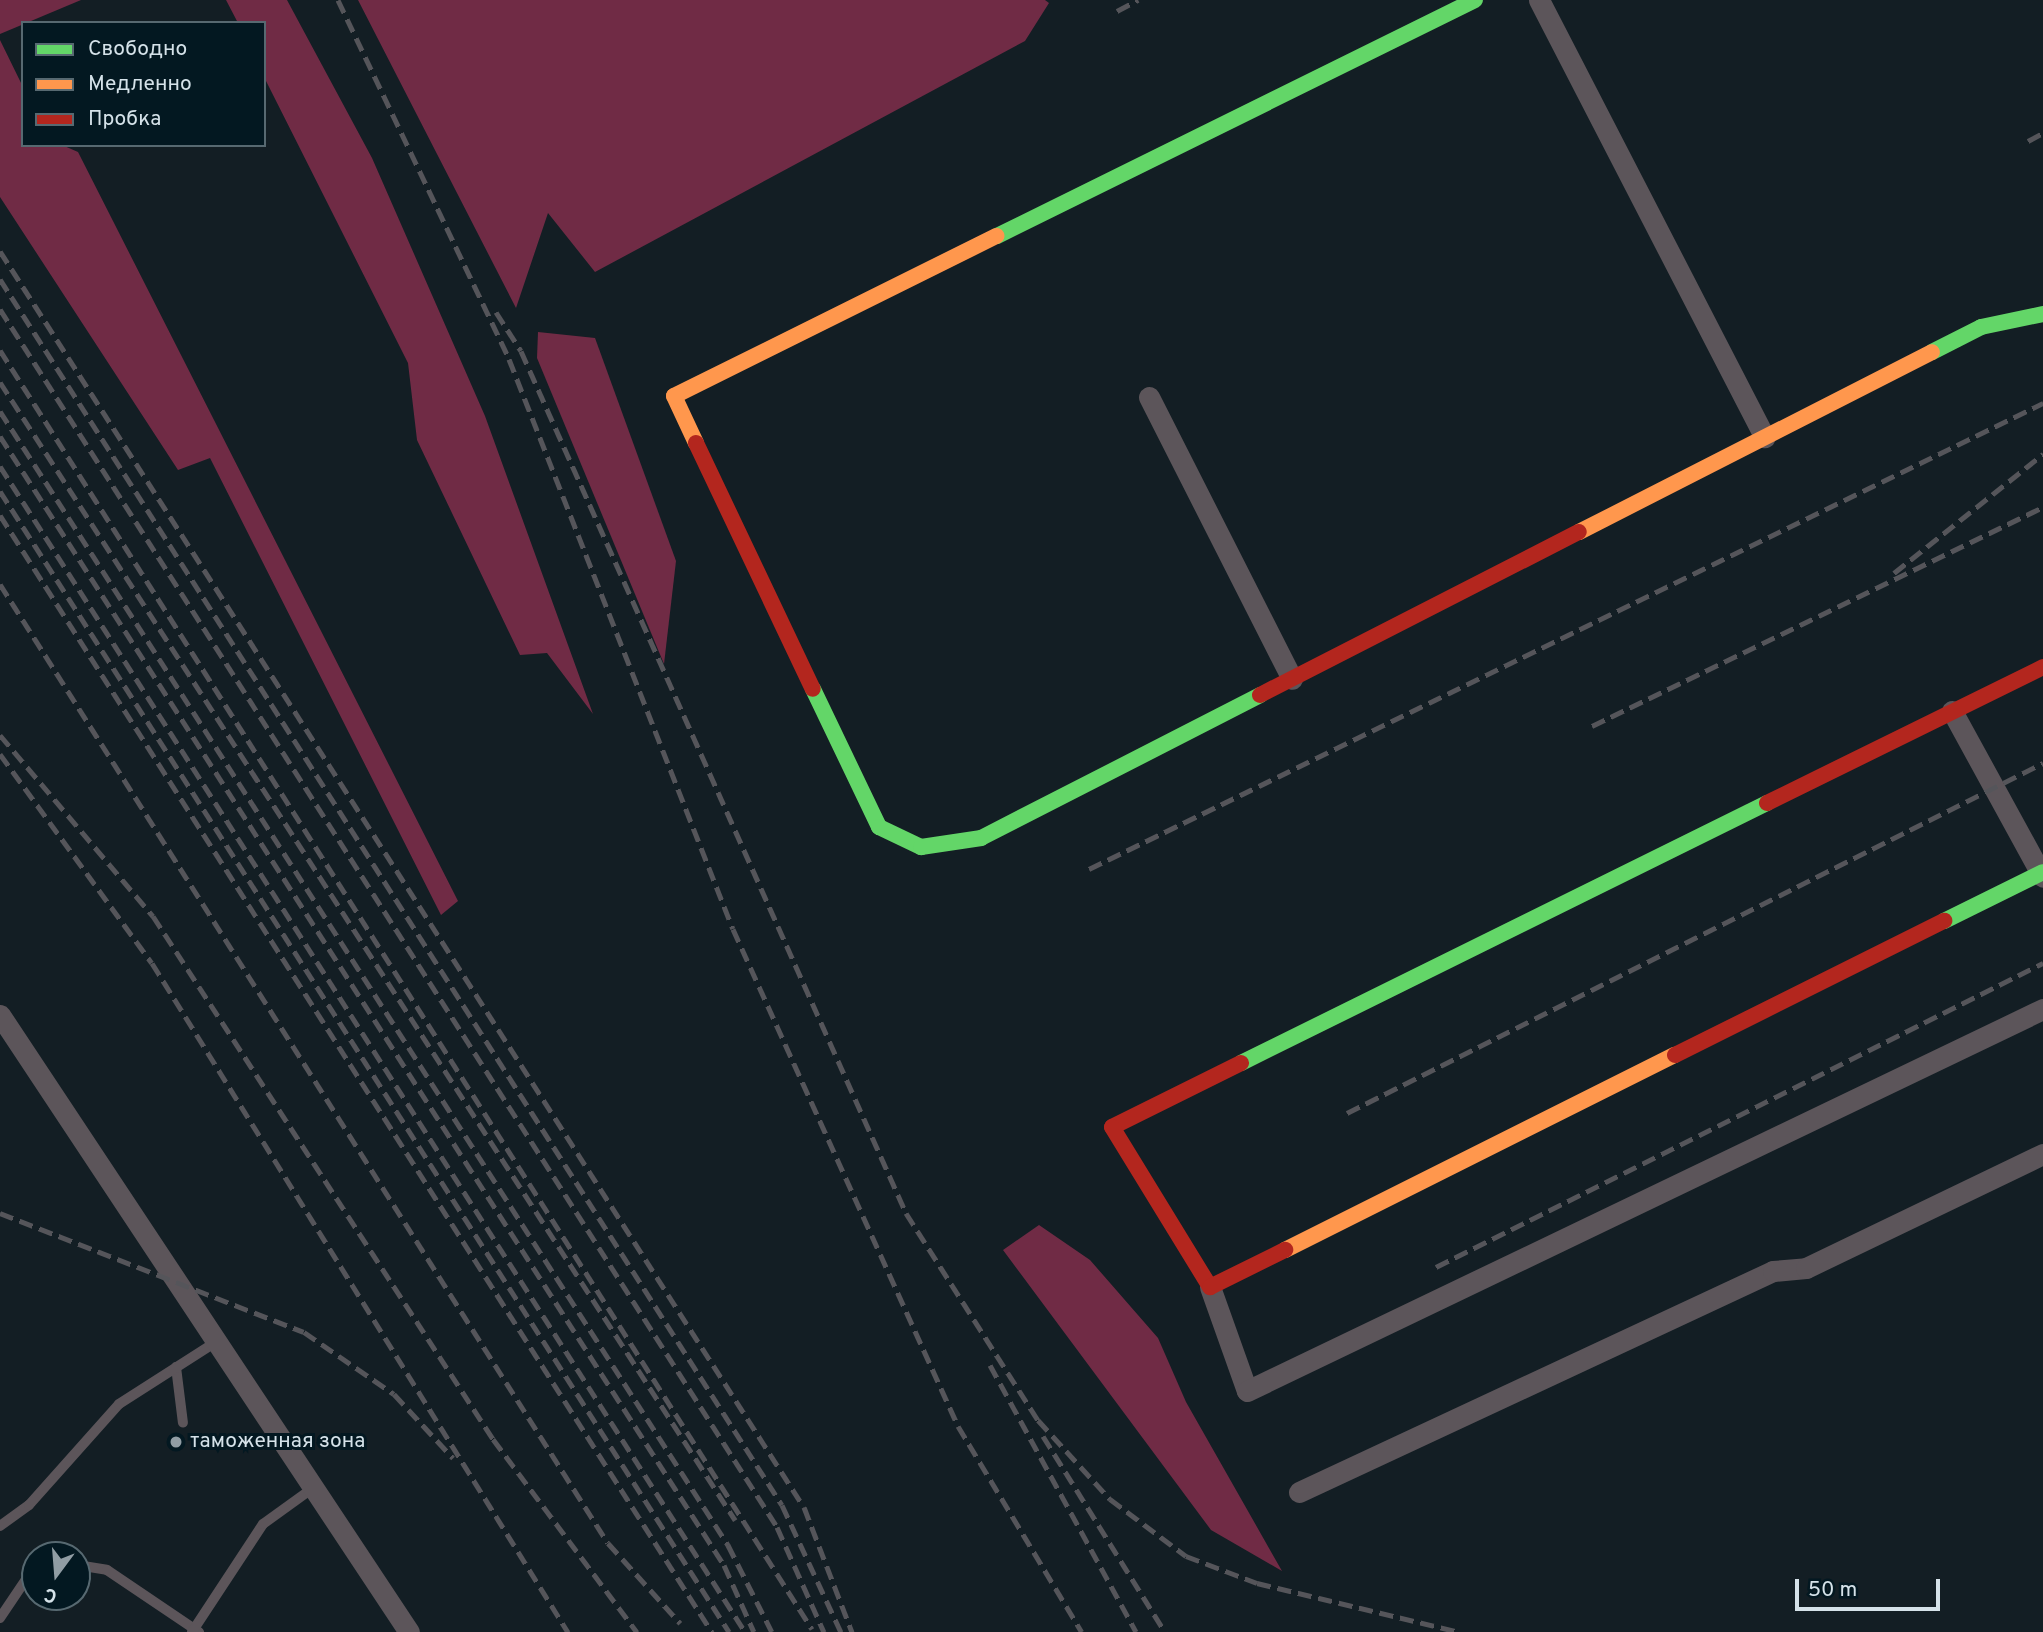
<!DOCTYPE html>
<html>
<head>
<meta charset="utf-8">
<style>
	body { margin:0 }
	#map { position:relative; width:2043px; height:1632px; overflow:hidden; background:#131e24; font-family:Overpass,sans-serif }
	div>[style] { position:absolute }
	.forest>* { inset:0; background:#702b45 }
	.lane>* { height:10px; margin:-5px; padding:0 5px; transform-origin:5px; border-radius:5px; background:#5c555a }
	.street>* { height:21px; margin:-10.5px; padding:0 10.5px; transform-origin:10.5px; border-radius:10.5px; background:#5c555a }
	.fast>* { height:16px; margin:-8px; padding:0 8px; transform-origin:8px; border-radius:8px; background:#63d668 }
	.slow>* { height:16px; margin:-8px; padding:0 8px; transform-origin:8px; border-radius:8px; background:#ff974d }
	.jam>* { height:16px; margin:-8px; padding:0 8px; transform-origin:8px; border-radius:8px; background:#b3261e }
	.rail>* { height:5px; margin-top:-2.5px; transform-origin:0; background:repeating-linear-gradient(90deg,#55555a 0 14px,transparent 0 21px) }
	.dots>* { width:19px; height:19px; translate:-50% -50%; box-sizing:border-box; border:4px solid #031821; border-radius:50% }
	span { translate:-50% -50%; white-space:nowrap; text-align:center; line-height:1.15; -webkit-text-stroke:6px #031821; paint-order:stroke }
	.poi-label { font-size:21px; color:#d5e2e9 }
	.left { translate:0 -50%; text-align:left }
	.legend { position:absolute; left:21px; top:21px; width:245px; height:126px; box-sizing:border-box; background:#031821; border:2px solid #576971; margin:0; padding:9px 12px; list-style:none; font-size:21px; color:#d5e2e9 }
	.legend li { display:flex; align-items:center; gap:14px; height:35px }
	.legend b { width:35px; border:2px solid #576971 }
	.north { position:absolute; left:21px; top:1541px; width:70px; height:70px; box-sizing:border-box; background:#031821; border:2px solid #576971; border-radius:50%; rotate:196deg; font-size:19px; font-weight:700; line-height:28px; text-align:center; color:#d5e2e9 }
	.north::after { content:''; display:block; margin:auto; width:24px; height:32px; background:#919da4; clip-path:polygon(50% 0,100% 100%,50% 72%,0 100%) }
	.scale { position:absolute; left:1795px; top:1579px; width:145px; height:32px; box-sizing:border-box; border:4px solid #d5e2e9; border-top:0; padding-left:9px; font-size:21px; line-height:24px; white-space:nowrap; color:#d5e2e9; -webkit-text-stroke:5px #031821; paint-order:stroke }
</style>
</head>
<body>
<div id="map">
	<div class="forest">
		<i style="clip-path:polygon(0 0,81px 0,0 34px)"></i>
		<i style="clip-path:polygon(226px 0,287px 0,372px 158px,485px 416px,593px 714px,547px 653px,520px 655px,417px 440px,408px 363px,264px 77px,264px 23px,238px 23px)"></i>
		<i style="clip-path:polygon(358px 0,1045px 0,1049px 3px,1025px 41px,595px 272px,548px 213px,516px 308px)"></i>
		<i style="clip-path:polygon(0 40px,23px 87px,23px 145px,62px 145px,78px 152px,458px 901px,441px 915px,210px 458px,178px 470px,0 197px)"></i>
		<i style="clip-path:polygon(538px 332px,595px 338px,676px 561px,664px 664px,537px 358px)"></i>
		<i style="clip-path:polygon(1039px 1225px,1090px 1260px,1158px 1338px,1186px 1402px,1282px 1571px,1211px 1530px,1003px 1250px)"></i>
	</div>
	<div class="lane">
		<i style="left:176px;top:1367px;width:56px;rotate:82.9deg"></i>
		<i style="left:0;top:1526px;width:36px;rotate:-36deg"></i>
		<i style="left:29px;top:1505px;width:135px;rotate:-48.3deg"></i>
		<i style="left:119px;top:1404px;width:115px;rotate:-32.6deg"></i>
		<i style="left:77px;top:1565px;width:30px;rotate:9deg"></i>
		<i style="left:107px;top:1570px;width:111px;rotate:34deg"></i>
		<i style="left:0;top:1618px;width:63px;rotate:-56.1deg"></i>
		<i style="left:192px;top:1632px;width:129px;rotate:-56.7deg"></i>
		<i style="left:263px;top:1524px;width:62px;rotate:-35.8deg"></i>
	</div>
	<div class="street">
		<i style="left:1539px;top:0;width:492px;rotate:62.7deg"></i>
		<i style="left:1149px;top:397px;width:316px;rotate:63.1deg"></i>
		<i style="left:1952px;top:711px;width:189px;rotate:61.3deg"></i>
		<i style="left:0;top:1015px;width:740px;rotate:56.46deg"></i>
		<i style="left:1210px;top:1287px;width:110px;rotate:70.4deg"></i>
		<i style="left:1247px;top:1391px;width:883px;rotate:-25.64deg"></i>
		<i style="left:1299px;top:1492px;width:523px;rotate:-25deg"></i>
		<i style="left:1773px;top:1271px;width:33px;rotate:-5deg"></i>
		<i style="left:1806px;top:1268px;width:263px;rotate:-25.7deg"></i>
	</div>
	<div class="fast">
		<i style="left:997px;top:236px;width:533px;rotate:-26.28deg"></i>
		<i style="left:1932px;top:352px;width:55px;rotate:-27deg"></i>
		<i style="left:1981px;top:327px;width:63px;rotate:-11.8deg"></i>
		<i style="left:813px;top:689px;width:153px;rotate:64.4deg"></i>
		<i style="left:879px;top:827px;width:47px;rotate:25.5deg"></i>
		<i style="left:921px;top:847px;width:61px;rotate:-8.5deg"></i>
		<i style="left:981px;top:838px;width:314px;rotate:-27.1deg"></i>
		<i style="left:1944px;top:921px;width:110px;rotate:-26.3deg"></i>
		<i style="left:1241px;top:1063px;width:587px;rotate:-26.3deg"></i>
	</div>
	<div class="slow">
		<i style="left:696px;top:443px;width:52px;rotate:-115.1deg"></i>
		<i style="left:674px;top:396px;width:360px;rotate:-26.4deg"></i>
		<i style="left:1579px;top:532px;width:396px;rotate:-27deg"></i>
		<i style="left:1285px;top:1250px;width:436px;rotate:-26.6deg"></i>
	</div>
	<div class="jam">
		<i style="left:696px;top:443px;width:272px;rotate:64.6deg"></i>
		<i style="left:1260px;top:695px;width:358px;rotate:-27.1deg"></i>
		<i style="left:1767px;top:803px;width:308px;rotate:-26.2deg"></i>
		<i style="left:1675px;top:1055px;width:301px;rotate:-26.5deg"></i>
		<i style="left:1241px;top:1063px;width:144px;rotate:153.6deg"></i>
		<i style="left:1112px;top:1127px;width:188px;rotate:58.5deg"></i>
		<i style="left:1210px;top:1287px;width:84px;rotate:-26.3deg"></i>
	</div>
	<div class="rail">
		<i style="left:338px;top:0;width:398px;rotate:64.5deg"></i>
		<i style="left:509px;top:359px;width:612px;rotate:68.55deg"></i>
		<i style="left:733px;top:929px;width:546px;rotate:65.64deg"></i>
		<i style="left:958px;top:1426px;width:240px;rotate:59deg"></i>
		<i style="left:1117px;top:11px;width:24px;rotate:-28deg"></i>
		<i style="left:2028px;top:141px;width:17px;rotate:-28deg"></i>
		<i style="left:0;top:251px;width:1491px;rotate:57.38deg"></i>
		<i style="left:804px;top:1507px;width:134px;rotate:69deg"></i>
		<i style="left:0;top:279px;width:1454px;rotate:57.47deg"></i>
		<i style="left:782px;top:1505px;width:140px;rotate:65.1deg"></i>
		<i style="left:0;top:309px;width:1445px;rotate:57.46deg"></i>
		<i style="left:777px;top:1527px;width:115px;rotate:65.9deg"></i>
		<i style="left:496px;top:312px;width:46px;rotate:57.3deg"></i>
		<i style="left:521px;top:351px;width:944px;rotate:65.93deg"></i>
		<i style="left:906px;top:1213px;width:246px;rotate:57.5deg"></i>
		<i style="left:1038px;top:1420px;width:107px;rotate:47.7deg"></i>
		<i style="left:1110px;top:1499px;width:95px;rotate:36.9deg"></i>
		<i style="left:1186px;top:1556px;width:76px;rotate:20.8deg"></i>
		<i style="left:1257px;top:1583px;width:208px;rotate:13.6deg"></i>
		<i style="left:0;top:350px;width:1515px;rotate:57.59deg"></i>
		<i style="left:0;top:382px;width:1355px;rotate:57.14deg"></i>
		<i style="left:0;top:411px;width:1348px;rotate:57.3deg"></i>
		<i style="left:728px;top:1545px;width:97px;rotate:63.2deg"></i>
		<i style="left:0;top:436px;width:1341px;rotate:57.33deg"></i>
		<i style="left:724px;top:1565px;width:73px;rotate:65.9deg"></i>
		<i style="left:0;top:466px;width:1384px;rotate:57.42deg"></i>
		<i style="left:0;top:491px;width:1354px;rotate:57.42deg"></i>
		<i style="left:0;top:515px;width:1325px;rotate:57.49deg"></i>
		<i style="left:1894px;top:573px;width:191px;rotate:-38.6deg"></i>
		<i style="left:0;top:584px;width:1135px;rotate:57.63deg"></i>
		<i style="left:608px;top:1543px;width:108px;rotate:48deg"></i>
		<i style="left:1592px;top:726px;width:501px;rotate:-25.9deg"></i>
		<i style="left:0;top:735px;width:237px;rotate:49.8deg"></i>
		<i style="left:153px;top:916px;width:624px;rotate:56.97deg"></i>
		<i style="left:493px;top:1439px;width:241px;rotate:53.3deg"></i>
		<i style="left:0;top:754px;width:258px;rotate:54deg"></i>
		<i style="left:152px;top:963px;width:788px;rotate:58.13deg"></i>
		<i style="left:1089px;top:869px;width:1062px;rotate:-26.03deg"></i>
		<i style="left:1347px;top:1113px;width:779px;rotate:-26.7deg"></i>
		<i style="left:0;top:1213px;width:326px;rotate:21.4deg"></i>
		<i style="left:304px;top:1332px;width:109px;rotate:34.6deg"></i>
		<i style="left:394px;top:1394px;width:87px;rotate:47.3deg"></i>
		<i style="left:1436px;top:1267px;width:679px;rotate:-26.6deg"></i>
		<i style="left:990px;top:1365px;width:304px;rotate:61.3deg"></i>
		<i style="left:1043px;top:1436px;width:231px;rotate:58.1deg"></i>
	</div>
	<div class="dots">
		<i style="left:176px;top:1442px;background:#919da4"></i>
	</div>
	<div class="poi-label">
		<span class="left" style="left:190px;top:1442px">таможенная зона</span>
	</div>
	<ul class="legend">
	<li><b style="height:9px;background:#63d668"></b>Свободно</li>
	<li><b style="height:9px;background:#ff974d"></b>Медленно</li>
	<li><b style="height:9px;background:#b3261e"></b>Пробка</li>
	</ul>
	<div class="north">С</div>
	<div class="scale">50 m</div>
</div>
</body>
</html>
